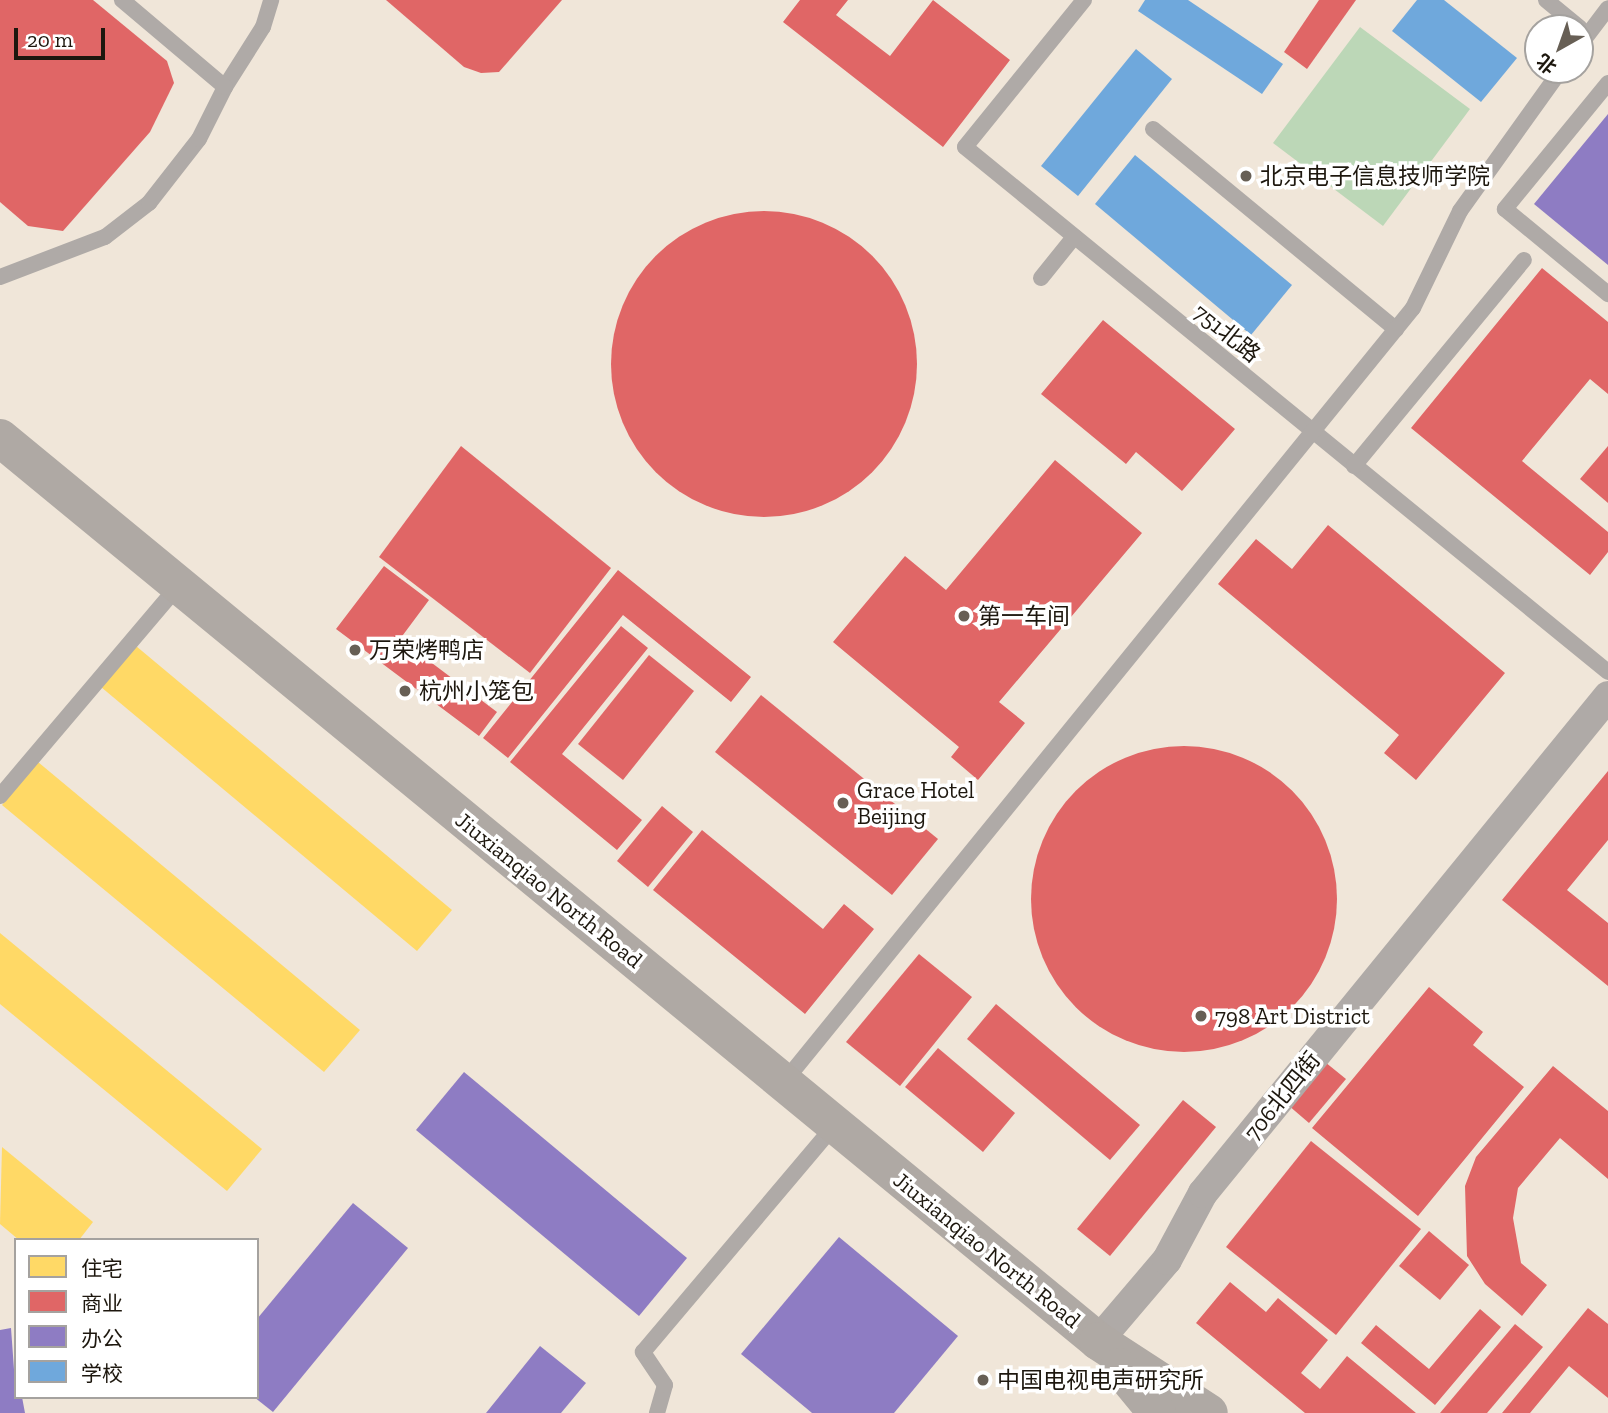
<!DOCTYPE html>
<html>
<head>
<meta charset="utf-8">
<style>
	body { margin:0 }
	#map { position:relative; width:1608px; height:1413px; overflow:hidden; background:#f0e6d9; font-family:"Zilla Slab","Noto Sans SC",serif }
	div>[style] { position:absolute }
	.green>* { inset:0; background:#bcd7b7 }
	.homes>* { inset:0; background:#ffd966 }
	.shops>* { inset:0; background:#e06666 }
	.round { border-radius:50% }
	.offices>* { inset:0; background:#8e7cc3 }
	.schools>* { inset:0; background:#6fa8dc }
	.lane>* { height:16px; margin:-8px; padding:0 8px; transform-origin:8px; border-radius:8px; background:#afaaa7 }
	.street>* { height:30px; margin:-15px; padding:0 15px; transform-origin:15px; border-radius:15px; background:#afaaa7 }
	.secondary>* { height:38px; margin:-19px; padding:0 19px; transform-origin:19px; border-radius:19px; background:#afa9a4 }
	.dots>* { width:19px; height:19px; translate:-50% -50%; box-sizing:border-box; border:4px solid #fff; border-radius:50% }
	span { translate:-50% -50%; white-space:nowrap; text-align:center; line-height:1.15; -webkit-text-stroke:7px #fff; paint-order:stroke }
	.poi-label { font-size:23px; color:#1d170e }
	.left { translate:0 -50%; text-align:left }
	.street-label { font-size:23px; color:#1d170e }
	.legend { position:absolute; left:14px; top:1238px; width:245px; height:161px; box-sizing:border-box; background:#fff; border:2px solid #a5a29f; margin:0; padding:9px 12px; list-style:none; font-size:21px; color:#1d170e }
	.legend li { display:flex; align-items:center; gap:14px; height:35px }
	.legend b { width:35px; border:2px solid #a5a29f }
	.north { position:absolute; left:1524px; top:14px; width:70px; height:70px; box-sizing:border-box; background:#fff; border:2px solid #a5a29f; border-radius:50%; rotate:220deg; font-size:19px; font-weight:700; line-height:28px; text-align:center; color:#1d170e }
	.north::after { content:''; display:block; margin:auto; width:24px; height:32px; background:#675f55; clip-path:polygon(50% 0,100% 100%,50% 72%,0 100%) }
	.scale { position:absolute; left:14px; top:28px; width:91px; height:32px; box-sizing:border-box; border:4px solid #1d170e; border-top:0; padding-left:9px; font-size:21px; line-height:24px; white-space:nowrap; color:#1d170e; -webkit-text-stroke:5px #fff; paint-order:stroke }
</style>
</head>
<body>
<div id="map">
	<div class="green">
		<i style="clip-path:polygon(1360px 27px,1470px 109px,1383px 226px,1273px 143px)"></i>
	</div>
	<div class="homes">
		<i style="clip-path:polygon(136px 646px,452px 910px,417px 951px,101px 687px)"></i>
		<i style="clip-path:polygon(38px 762px,360px 1030px,324px 1072px,2px 805px)"></i>
		<i style="clip-path:polygon(0 933px,262px 1149px,227px 1191px,0 1004px)"></i>
		<i style="clip-path:polygon(2px 1147px,93px 1222px,79px 1240px,19px 1240px,0 1224px)"></i>
	</div>
	<div class="shops">
		<i style="clip-path:polygon(0 0,93px 0,167px 61px,174px 83px,150px 132px,63px 231px,28px 226px,0 202px)"></i>
		<i style="clip-path:polygon(386px 0,562px 0,499px 72px,481px 73px,464px 67px)"></i>
		<i style="clip-path:polygon(800px 0,848px 0,836px 15px,890px 56px,933px 0,1010px 60px,943px 147px,783px 22px)"></i>
		<i style="clip-path:polygon(1319px 0,1356px 0,1307px 69px,1284px 52px)"></i>
		<i class="round" style="left:611px;top:211px;width:306px;height:306px"></i>
		<i style="clip-path:polygon(1542px 268px,1608px 322px,1608px 394px,1590px 379px,1522px 461px,1608px 532px,1608px 552px,1590px 575px,1411px 428px)"></i>
		<i style="clip-path:polygon(1103px 320px,1235px 429px,1182px 491px,1136px 452px,1126px 464px,1041px 394px)"></i>
		<i style="clip-path:polygon(461px 446px,611px 568px,530px 673px,379px 557px)"></i>
		<i style="clip-path:polygon(1608px 446px,1608px 503px,1580px 479px)"></i>
		<i style="clip-path:polygon(1055px 460px,1142px 533px,999px 702px,1025px 723px,978px 780px,951px 757px,959px 747px,833px 642px,905px 556px,946px 590px)"></i>
		<i style="clip-path:polygon(1328px 525px,1505px 673px,1416px 780px,1384px 753px,1399px 735px,1218px 584px,1256px 539px,1292px 569px)"></i>
		<i style="clip-path:polygon(384px 566px,429px 600px,400px 639px,497px 712px,479px 736px,336px 629px)"></i>
		<i style="clip-path:polygon(618px 570px,751px 677px,731px 702px,623px 615px,508px 758px,483px 738px)"></i>
		<i style="clip-path:polygon(621px 626px,648px 648px,562px 754px,642px 820px,617px 850px,510px 762px)"></i>
		<i style="clip-path:polygon(649px 655px,694px 691px,623px 780px,578px 744px)"></i>
		<i style="clip-path:polygon(761px 695px,938px 839px,892px 895px,715px 752px)"></i>
		<i class="round" style="left:1031px;top:746px;width:306px;height:306px"></i>
		<i style="clip-path:polygon(1608px 771px,1608px 840px,1567px 890px,1608px 923px,1608px 986px,1502px 900px)"></i>
		<i style="clip-path:polygon(662px 806px,693px 832px,648px 887px,617px 861px)"></i>
		<i style="clip-path:polygon(702px 830px,823px 929px,844px 904px,874px 929px,805px 1014px,653px 890px)"></i>
		<i style="clip-path:polygon(919px 954px,972px 997px,900px 1086px,846px 1042px)"></i>
		<i style="clip-path:polygon(1429px 987px,1483px 1032px,1473px 1045px,1524px 1087px,1418px 1216px,1312px 1128px)"></i>
		<i style="clip-path:polygon(996px 1004px,1140px 1125px,1110px 1160px,967px 1039px)"></i>
		<i style="clip-path:polygon(938px 1048px,1015px 1113px,983px 1152px,905px 1087px)"></i>
		<i style="clip-path:polygon(1325px 1062px,1346px 1079px,1309px 1123px,1288px 1105px)"></i>
		<i style="clip-path:polygon(1553px 1066px,1608px 1111px,1608px 1179px,1560px 1138px,1518px 1188px,1513px 1218px,1521px 1263px,1547px 1285px,1522px 1316px,1485px 1284px,1467px 1256px,1465px 1186px,1476px 1157px)"></i>
		<i style="clip-path:polygon(1183px 1100px,1216px 1127px,1110px 1256px,1077px 1229px)"></i>
		<i style="clip-path:polygon(1311px 1141px,1421px 1229px,1336px 1335px,1226px 1247px)"></i>
		<i style="clip-path:polygon(1429px 1231px,1469px 1265px,1440px 1300px,1399px 1266px)"></i>
		<i style="clip-path:polygon(1230px 1282px,1266px 1312px,1278px 1298px,1328px 1340px,1301px 1373px,1320px 1389px,1347px 1356px,1416px 1413px,1305px 1413px,1196px 1323px)"></i>
		<i style="clip-path:polygon(1588px 1308px,1608px 1324px,1608px 1398px,1569px 1366px,1530px 1413px,1502px 1413px)"></i>
		<i style="clip-path:polygon(1480px 1309px,1501px 1327px,1435px 1405px,1361px 1343px,1376px 1325px,1429px 1369px)"></i>
		<i style="clip-path:polygon(1515px 1324px,1543px 1347px,1487px 1413px,1440px 1413px)"></i>
	</div>
	<div class="offices">
		<i style="clip-path:polygon(1608px 114px,1608px 265px,1534px 204px)"></i>
		<i style="clip-path:polygon(464px 1072px,687px 1258px,639px 1316px,416px 1130px)"></i>
		<i style="clip-path:polygon(353px 1203px,408px 1248px,273px 1412px,254px 1397px,257px 1319px)"></i>
		<i style="clip-path:polygon(839px 1237px,958px 1336px,894px 1413px,812px 1413px,741px 1354px)"></i>
		<i style="clip-path:polygon(11px 1328px,16px 1397px,22px 1397px,25px 1413px,0 1413px,0 1330px)"></i>
		<i style="clip-path:polygon(540px 1346px,586px 1383px,561px 1413px,486px 1413px)"></i>
	</div>
	<div class="schools">
		<i style="clip-path:polygon(1145px 0,1188px 0,1283px 64px,1262px 94px,1138px 11px)"></i>
		<i style="clip-path:polygon(1417px 0,1444px 0,1517px 58px,1481px 102px,1392px 31px)"></i>
		<i style="clip-path:polygon(1136px 49px,1172px 79px,1078px 196px,1041px 166px)"></i>
		<i style="clip-path:polygon(1135px 155px,1292px 285px,1251px 335px,1095px 204px)"></i>
	</div>
	<div class="lane">
		<i style="left:1084px;top:0;width:189px;rotate:129deg"></i>
		<i style="left:965px;top:147px;width:830px;rotate:39.23deg"></i>
		<i style="left:1546px;top:0;width:44px;rotate:39.5deg"></i>
		<i style="left:1580px;top:45px;width:46px;rotate:-52.9deg"></i>
		<i style="left:1608px;top:83px;width:163px;rotate:129.3deg"></i>
		<i style="left:1505px;top:209px;width:134px;rotate:39.5deg"></i>
		<i style="left:225px;top:87px;width:71px;rotate:-57.7deg"></i>
		<i style="left:263px;top:27px;width:28px;rotate:-73deg"></i>
		<i style="left:1153px;top:129px;width:315px;rotate:39.5deg"></i>
		<i style="left:0;top:277px;width:112px;rotate:-20.9deg"></i>
		<i style="left:105px;top:237px;width:56px;rotate:-37.7deg"></i>
		<i style="left:149px;top:203px;width:81px;rotate:-52deg"></i>
		<i style="left:199px;top:139px;width:58px;rotate:-63.4deg"></i>
		<i style="left:225px;top:87px;width:135px;rotate:-139.8deg"></i>
		<i style="left:1041px;top:278px;width:53px;rotate:-51.2deg"></i>
		<i style="left:1354px;top:466px;width:267px;rotate:-50.5deg"></i>
		<i style="left:0;top:796px;width:274px;rotate:-49.7deg"></i>
		<i style="left:784px;top:1082px;width:997px;rotate:-50.9deg"></i>
		<i style="left:1413px;top:308px;width:108px;rotate:-64.1deg"></i>
		<i style="left:1460px;top:211px;width:173px;rotate:-54.4deg"></i>
		<i style="left:657px;top:1413px;width:29px;rotate:-74deg"></i>
		<i style="left:665px;top:1385px;width:40px;rotate:-124deg"></i>
		<i style="left:643px;top:1352px;width:297px;rotate:-49.8deg"></i>
	</div>
	<div class="street">
		<i style="left:1098px;top:1341px;width:106px;rotate:-49.6deg"></i>
		<i style="left:1167px;top:1260px;width:76px;rotate:-61.8deg"></i>
		<i style="left:1203px;top:1193px;width:641px;rotate:-50.82deg"></i>
	</div>
	<div class="secondary">
		<i style="left:0;top:438px;width:1422px;rotate:39.43deg"></i>
		<i style="left:1098px;top:1341px;width:132px;rotate:33deg"></i>
		<i style="left:1119px;top:1367px;width:60px;rotate:50.4deg"></i>
	</div>
	<div class="dots">
		<i style="left:1246px;top:176px;background:#675f55"></i>
		<i style="left:964px;top:616px;background:#675f55"></i>
		<i style="left:355px;top:650px;background:#675f55"></i>
		<i style="left:405px;top:691px;background:#675f55"></i>
		<i style="left:843px;top:803px;background:#675f55"></i>
		<i style="left:1201px;top:1016px;background:#675f55"></i>
		<i style="left:983px;top:1380px;background:#675f55"></i>
	</div>
	<div class="poi-label">
		<span class="left" style="left:1260px;top:176px">北京电子信息技师学院</span>
		<span class="left" style="left:978px;top:616px">第一车间</span>
		<span class="left" style="left:369px;top:650px">万荣烤鸭店</span>
		<span class="left" style="left:419px;top:691px">杭州小笼包</span>
		<span class="left" style="left:857px;top:803px">Grace Hotel<br>Beijing</span>
		<span class="left" style="left:1215px;top:1016px">798 Art District</span>
		<span class="left" style="left:997px;top:1380px">中国电视电声研究所</span>
	</div>
	<div class="street-label">
		<span style="left:1227px;top:333px;rotate:39deg">751北路</span>
		<span style="left:549px;top:890px;rotate:39deg">Jiuxianqiao North Road</span>
		<span style="left:1282px;top:1096px;rotate:-51deg">706北四街</span>
		<span style="left:987px;top:1250px;rotate:39deg">Jiuxianqiao North Road</span>
	</div>
	<ul class="legend">
	<li><b style="height:19px;background:#ffd966"></b>住宅</li>
	<li><b style="height:19px;background:#e06666"></b>商业</li>
	<li><b style="height:19px;background:#8e7cc3"></b>办公</li>
	<li><b style="height:19px;background:#6fa8dc"></b>学校</li>
	</ul>
	<div class="north">北</div>
	<div class="scale">20 m</div>
</div>
</body>
</html>
